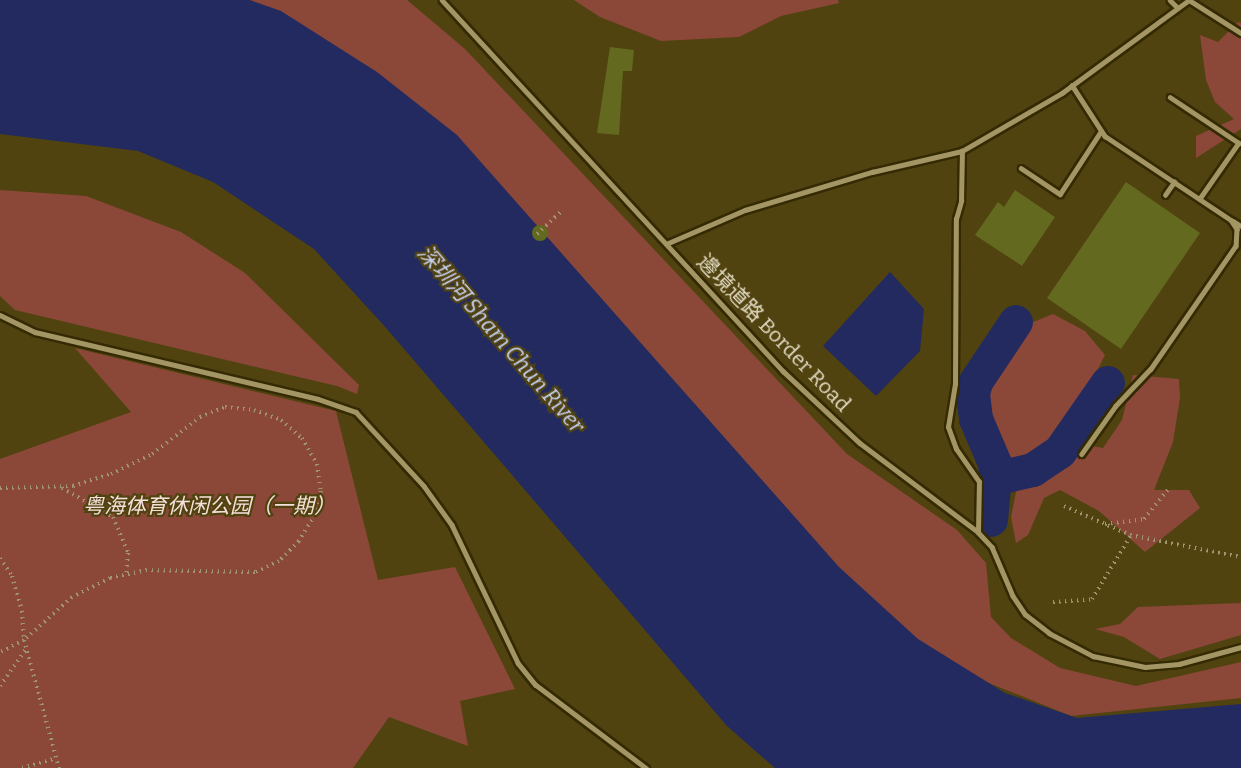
<!DOCTYPE html>
<html>
<head>
<meta charset="utf-8">
<style>
	body { margin:0 }
	#map { position:relative; width:1241px; height:768px; overflow:hidden; background:#514310; font-family:Bitter,"Noto Sans SC",serif }
	div>[style] { position:absolute }
	.green>* { inset:0; background:#8b4839 }
	.water>* { inset:0; background:#222a60 }
	.river>* { height:34px; margin:-17px; padding:0 17px; transform-origin:17px; border-radius:17px; background:#222a60 }
	.building>* { inset:0; background:#63691e }
	.round { border-radius:50% }
	.path>* { height:4px; margin-top:-2px; transform-origin:0; background:repeating-linear-gradient(90deg,#9f9570 0 1.5px,transparent 0 6px) }
	.roads { filter:drop-shadow(2px 0 #342a03) drop-shadow(-2px 0 #342a03) drop-shadow(0 2px #342a03) drop-shadow(0 -2px #342a03) }
	.lane>* { height:4.5px; margin:-2.25px; padding:0 2.25px; transform-origin:2.25px; border-radius:2.25px; background:#a49564 }
	span { translate:-50% -50%; white-space:nowrap; text-align:center; line-height:1.15; -webkit-text-stroke:4.5px #514310; paint-order:stroke }
	.street-label { font-size:21px; color:#e2dbc2 }
	.park-label { font-size:21px; color:#f4dfd9; font-style:italic }
	.water-label { font-size:22px; color:#c7d1f5; font-style:italic }
</style>
</head>
<body>
<div id="map">
	<div class="green">
		<i style="clip-path:polygon(217px 0,407px 0,465px 49px,847px 454px,957px 530px,986px 563px,991px 617px,1011px 638px,1060px 668px,1136px 686px,1241px 662px,1241px 698px,1071px 716px,942px 664px)"></i>
		<i style="clip-path:polygon(574px 0,838px 0,839px 3px,781px 16px,739px 37px,661px 41px,600px 17px)"></i>
		<i style="clip-path:polygon(1238px 22px,1241px 23px,1241px 129px,1196px 158px,1196px 136px,1234px 119px,1215px 102px,1206px 80px,1200px 35px,1218px 42px)"></i>
		<i style="clip-path:polygon(0 190px,86px 196px,181px 232px,245px 273px,359px 385px,357px 394px,337px 386px,15px 310px,0 296px)"></i>
		<i style="clip-path:polygon(1053px 314px,1085px 331px,1105px 355px,1070px 424px,1081px 444px,1103px 448px,1122px 420px,1133px 375px,1179px 379px,1180px 398px,1173px 442px,1154px 490px,1189px 490px,1200px 508px,1145px 552px,1099px 511px,1060px 490px,1044px 498px,1028px 535px,1016px 543px,1011px 517px,1016px 492px,984px 466px,962px 430px,994px 375px,1031px 323px)"></i>
		<i style="clip-path:polygon(75px 348px,336px 411px,378px 580px,455px 567px,515px 689px,460px 701px,468px 746px,389px 717px,353px 768px,0 768px,0 459px,131px 412px)"></i>
		<i style="clip-path:polygon(1241px 603px,1241px 635px,1160px 659px,1124px 637px,1095px 629px,1120px 624px,1138px 607px)"></i>
	</div>
	<div class="water">
		<i style="clip-path:polygon(0 0,250px 0,281px 11px,377px 72px,457px 135px,839px 567px,918px 639px,1005px 693px,1077px 718px,1241px 704px,1241px 768px,775px 768px,727px 726px,387px 329px,314px 249px,213px 182px,138px 151px,0 134px)"></i>
		<i style="clip-path:polygon(890px 272px,924px 309px,920px 351px,876px 396px,823px 346px)"></i>
	</div>
	<div class="river">
		<i style="left:994px;top:479px;width:40px;rotate:-13deg"></i>
		<i style="left:1033px;top:470px;width:32px;rotate:-34deg"></i>
		<i style="left:1060px;top:452px;width:84px;rotate:-55.2deg"></i>
		<i style="left:991px;top:520px;width:54px;rotate:-84.7deg"></i>
		<i style="left:996px;top:466px;width:51px;rotate:-113.1deg"></i>
		<i style="left:976px;top:419px;width:25px;rotate:-97deg"></i>
		<i style="left:973px;top:394px;width:12px;rotate:-76deg"></i>
		<i style="left:976px;top:382px;width:72px;rotate:-56.3deg"></i>
	</div>
	<div class="building">
		<i style="clip-path:polygon(610px 47px,634px 50px,632px 71px,623px 71px,619px 135px,597px 133px)"></i>
		<i style="clip-path:polygon(1126px 182px,1200px 233px,1121px 349px,1047px 298px)"></i>
		<i style="clip-path:polygon(1015px 190px,1055px 217px,1022px 266px,975px 235px,998px 202px,1004px 207px)"></i>
		<i class="round" style="left:532px;top:225px;width:16px;height:16px"></i>
	</div>
	<div class="path">
		<i style="left:537px;top:234px;width:34px;rotate:-43deg"></i>
		<i style="left:0;top:488px;width:73px;rotate:-1.6deg"></i>
		<i style="left:73px;top:486px;width:40px;rotate:-18deg"></i>
		<i style="left:111px;top:474px;width:46px;rotate:-26deg"></i>
		<i style="left:152px;top:454px;width:61px;rotate:-37.6deg"></i>
		<i style="left:200px;top:417px;width:27px;rotate:-22deg"></i>
		<i style="left:225px;top:407px;width:29px;rotate:6deg"></i>
		<i style="left:254px;top:410px;width:29px;rotate:20deg"></i>
		<i style="left:281px;top:420px;width:28px;rotate:41deg"></i>
		<i style="left:302px;top:438px;width:30px;rotate:60deg"></i>
		<i style="left:317px;top:464px;width:27px;rotate:82deg"></i>
		<i style="left:321px;top:491px;width:25px;rotate:104deg"></i>
		<i style="left:315px;top:515px;width:31px;rotate:122deg"></i>
		<i style="left:299px;top:541px;width:28px;rotate:135deg"></i>
		<i style="left:279px;top:561px;width:26px;rotate:155deg"></i>
		<i style="left:255px;top:572px;width:108px;rotate:-178.9deg"></i>
		<i style="left:147px;top:570px;width:38px;rotate:168deg"></i>
		<i style="left:110px;top:578px;width:42px;rotate:153.4deg"></i>
		<i style="left:72px;top:597px;width:64px;rotate:138.1deg"></i>
		<i style="left:24px;top:640px;width:27px;rotate:153deg"></i>
		<i style="left:62px;top:488px;width:59px;rotate:29.6deg"></i>
		<i style="left:113px;top:517px;width:39px;rotate:67deg"></i>
		<i style="left:128px;top:553px;width:21px;rotate:95deg"></i>
		<i style="left:1064px;top:506px;width:72px;rotate:23.7deg"></i>
		<i style="left:1130px;top:535px;width:113px;rotate:11.2deg"></i>
		<i style="left:1105px;top:524px;width:39px;rotate:-7deg"></i>
		<i style="left:1144px;top:519px;width:41px;rotate:-50.9deg"></i>
		<i style="left:0;top:558px;width:22px;rotate:56deg"></i>
		<i style="left:12px;top:576px;width:36px;rotate:74deg"></i>
		<i style="left:22px;top:611px;width:29px;rotate:86deg"></i>
		<i style="left:24px;top:640px;width:133px;rotate:74.7deg"></i>
		<i style="left:1053px;top:602px;width:39px;rotate:-4deg"></i>
		<i style="left:1092px;top:599px;width:75px;rotate:-58.6deg"></i>
		<i style="left:0;top:686px;width:45px;rotate:-54.9deg"></i>
		<i style="left:22px;top:768px;width:36px;rotate:-16deg"></i>
	</div>
	<div class="roads">
		<div class="lane">
			<i style="left:442px;top:0;width:504px;rotate:47.41deg"></i>
			<i style="left:783px;top:371px;width:105px;rotate:43.1deg"></i>
			<i style="left:860px;top:443px;width:148px;rotate:37deg"></i>
			<i style="left:978px;top:532px;width:21px;rotate:47deg"></i>
			<i style="left:992px;top:547px;width:53px;rotate:66.8deg"></i>
			<i style="left:1013px;top:596px;width:22px;rotate:56deg"></i>
			<i style="left:1025px;top:614px;width:31px;rotate:38deg"></i>
			<i style="left:1049px;top:633px;width:50px;rotate:27.6deg"></i>
			<i style="left:1093px;top:656px;width:53px;rotate:11.9deg"></i>
			<i style="left:1145px;top:667px;width:34px;rotate:-5deg"></i>
			<i style="left:1179px;top:664px;width:64px;rotate:-15.3deg"></i>
			<i style="left:1170px;top:0;width:11px;rotate:45deg"></i>
			<i style="left:1189px;top:0;width:62px;rotate:32.4deg"></i>
			<i style="left:1072px;top:85px;width:61px;rotate:57.1deg"></i>
			<i style="left:1105px;top:136px;width:151px;rotate:33.7deg"></i>
			<i style="left:1231px;top:220px;width:11px;rotate:56deg"></i>
			<i style="left:1237px;top:229px;width:17px;rotate:93deg"></i>
			<i style="left:1236px;top:246px;width:150px;rotate:124.6deg"></i>
			<i style="left:1151px;top:369px;width:51px;rotate:133.4deg"></i>
			<i style="left:1116px;top:406px;width:59px;rotate:125.3deg"></i>
			<i style="left:1170px;top:97px;width:83px;rotate:33.7deg"></i>
			<i style="left:1239px;top:143px;width:68px;rotate:124.9deg"></i>
			<i style="left:1021px;top:168px;width:47px;rotate:33.7deg"></i>
			<i style="left:1060px;top:194px;width:75px;rotate:-56.9deg"></i>
			<i style="left:1165px;top:195px;width:16px;rotate:-55deg"></i>
			<i style="left:1233px;top:221px;width:9px;rotate:32deg"></i>
			<i style="left:666px;top:244px;width:86px;rotate:-23.3deg"></i>
			<i style="left:745px;top:210px;width:133px;rotate:-16.7deg"></i>
			<i style="left:872px;top:172px;width:92px;rotate:-13.1deg"></i>
			<i style="left:0;top:315px;width:39px;rotate:26deg"></i>
			<i style="left:35px;top:332px;width:291px;rotate:13.3deg"></i>
			<i style="left:318px;top:399px;width:40px;rotate:18.9deg"></i>
			<i style="left:356px;top:412px;width:100px;rotate:47.4deg"></i>
			<i style="left:424px;top:486px;width:48px;rotate:54.3deg"></i>
			<i style="left:452px;top:525px;width:153px;rotate:64.4deg"></i>
			<i style="left:518px;top:663px;width:28px;rotate:51deg"></i>
			<i style="left:536px;top:685px;width:138px;rotate:37deg"></i>
			<i style="left:978px;top:532px;width:50px;rotate:-88.9deg"></i>
			<i style="left:979px;top:482px;width:40px;rotate:-124.9deg"></i>
			<i style="left:956px;top:449px;width:23px;rotate:-110deg"></i>
			<i style="left:948px;top:427px;width:44px;rotate:-80.8deg"></i>
			<i style="left:955px;top:384px;width:165px;rotate:-89.7deg"></i>
			<i style="left:956px;top:219px;width:19px;rotate:-74deg"></i>
			<i style="left:961px;top:201px;width:50px;rotate:-88.9deg"></i>
			<i style="left:962px;top:151px;width:116px;rotate:-30.1deg"></i>
			<i style="left:1062px;top:93px;width:157px;rotate:-36.2deg"></i>
		</div>
	</div>
	<div class="street-label">
		<span style="left:774px;top:333px;rotate:46deg">邊境道路 Border Road</span>
	</div>
	<div class="park-label">
		<span style="left:209px;top:506px">粤海体育休闲公园（一期）</span>
	</div>
	<div class="water-label">
		<span style="left:501px;top:339px;rotate:49deg">深圳河 Sham Chun River</span>
	</div>
</div>
</body>
</html>
